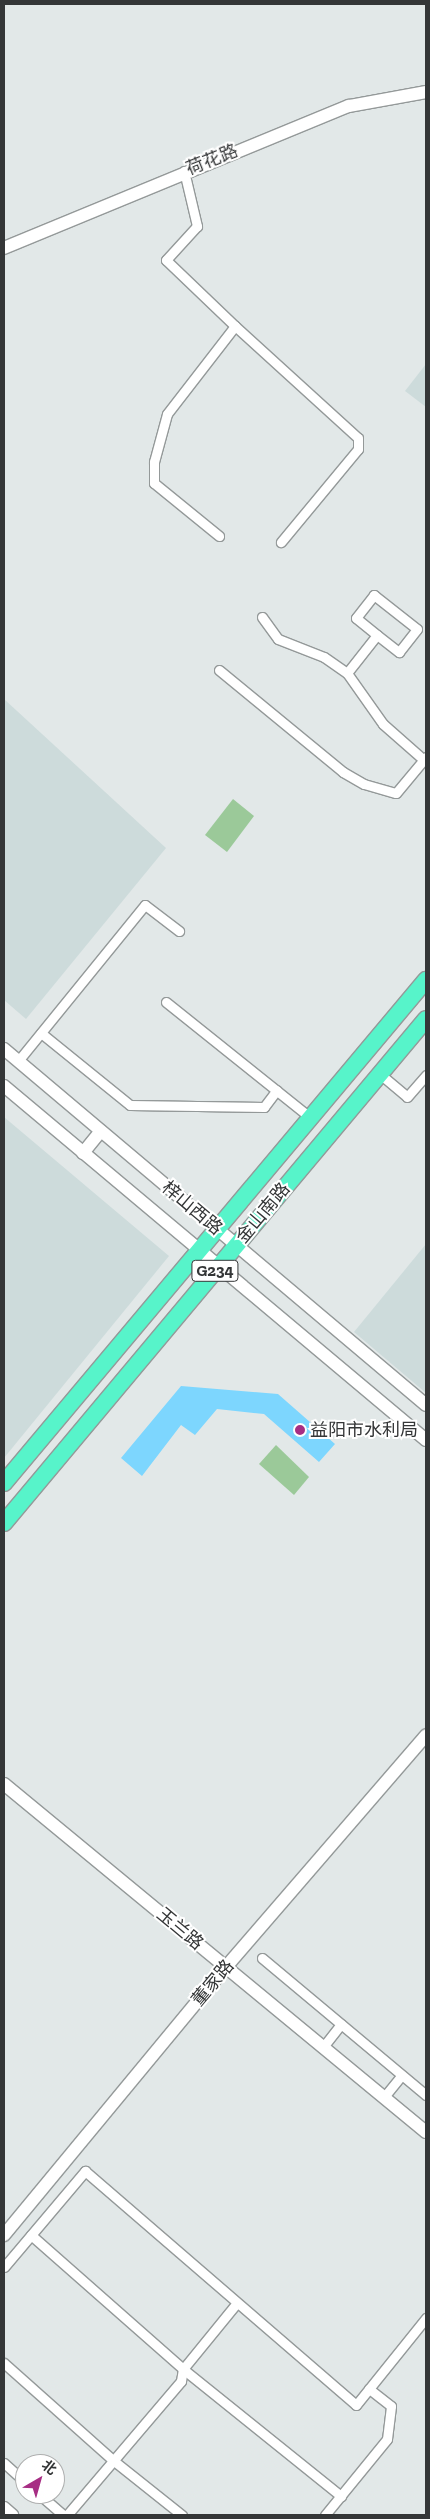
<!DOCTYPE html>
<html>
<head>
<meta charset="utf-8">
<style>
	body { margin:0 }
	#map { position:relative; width:430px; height:2519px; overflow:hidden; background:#e2e8e8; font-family:"Zilla Slab","Noto Sans SC",serif }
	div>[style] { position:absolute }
	.built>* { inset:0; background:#cddbdb }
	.green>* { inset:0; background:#9bc999 }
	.building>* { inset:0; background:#7dd6fe }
	.roads { filter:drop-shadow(1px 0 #949999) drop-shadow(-1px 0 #949999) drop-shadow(0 1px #949999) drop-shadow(0 -1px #949999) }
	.street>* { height:9px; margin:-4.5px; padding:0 4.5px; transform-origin:4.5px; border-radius:4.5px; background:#fff }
	.secondary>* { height:12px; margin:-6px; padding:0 6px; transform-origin:6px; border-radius:6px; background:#fff }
	.highway>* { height:16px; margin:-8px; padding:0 8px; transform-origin:8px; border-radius:8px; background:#57f4ca }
	.dots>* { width:14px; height:14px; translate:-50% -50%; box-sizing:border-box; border:2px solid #fff; border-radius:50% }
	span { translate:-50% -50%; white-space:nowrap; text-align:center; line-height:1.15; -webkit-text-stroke:4px #fff; paint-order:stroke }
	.shield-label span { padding:1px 4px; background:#fff; border:1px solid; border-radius:4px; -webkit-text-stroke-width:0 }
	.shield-label { font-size:16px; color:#343637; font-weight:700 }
	.street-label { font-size:18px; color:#343637 }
	.poi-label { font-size:18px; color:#343637 }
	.left { translate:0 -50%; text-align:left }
	.frame { position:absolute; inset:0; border:5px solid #343637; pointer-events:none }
	.north { position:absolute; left:15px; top:2454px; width:50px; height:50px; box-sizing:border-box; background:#fff; border:1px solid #aeafaf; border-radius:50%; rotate:38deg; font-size:14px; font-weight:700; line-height:20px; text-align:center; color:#343637 }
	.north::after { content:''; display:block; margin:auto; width:18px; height:22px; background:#a72e84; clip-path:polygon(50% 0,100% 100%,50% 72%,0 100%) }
</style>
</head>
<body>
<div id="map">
	<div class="built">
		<i style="clip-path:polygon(426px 364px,426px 407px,405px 391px)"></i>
		<i style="clip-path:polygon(4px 699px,166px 848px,26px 1019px,4px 1000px)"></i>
		<i style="clip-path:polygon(4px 1117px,169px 1256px,4px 1458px)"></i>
		<i style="clip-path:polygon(426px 1244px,426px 1393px,354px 1332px)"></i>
	</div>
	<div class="green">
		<i style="clip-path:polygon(233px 799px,254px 816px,227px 852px,205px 835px)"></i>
		<i style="clip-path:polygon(276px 1445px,309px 1477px,294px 1495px,259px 1464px)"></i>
	</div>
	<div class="building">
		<i style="clip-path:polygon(181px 1386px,278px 1394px,335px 1444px,319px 1462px,264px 1414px,217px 1409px,195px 1435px,181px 1425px,142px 1476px,121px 1458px)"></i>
	</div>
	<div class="roads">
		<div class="street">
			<i style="left:184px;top:171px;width:57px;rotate:76.7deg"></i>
			<i style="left:197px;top:226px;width:46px;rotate:132.4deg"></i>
			<i style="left:166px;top:260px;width:95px;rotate:43.7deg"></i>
			<i style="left:235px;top:326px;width:111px;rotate:127.7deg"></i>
			<i style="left:167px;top:414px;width:50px;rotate:105.2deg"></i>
			<i style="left:154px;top:462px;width:21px;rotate:90deg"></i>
			<i style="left:154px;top:483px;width:84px;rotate:39.2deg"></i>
			<i style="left:235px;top:326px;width:166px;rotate:42.3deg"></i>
			<i style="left:358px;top:438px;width:11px;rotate:90deg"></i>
			<i style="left:358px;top:449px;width:121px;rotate:129.6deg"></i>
			<i style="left:262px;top:617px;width:27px;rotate:54deg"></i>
			<i style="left:278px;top:639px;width:49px;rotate:21.4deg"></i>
			<i style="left:324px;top:657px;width:28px;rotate:35deg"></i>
			<i style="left:347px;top:673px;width:62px;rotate:54.8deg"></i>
			<i style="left:383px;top:724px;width:55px;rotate:41.3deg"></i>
			<i style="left:219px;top:670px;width:161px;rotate:39.4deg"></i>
			<i style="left:343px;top:772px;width:24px;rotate:30deg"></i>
			<i style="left:364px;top:784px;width:33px;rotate:16deg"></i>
			<i style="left:396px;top:793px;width:47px;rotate:-50.2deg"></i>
			<i style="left:347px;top:673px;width:48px;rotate:-51.7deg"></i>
			<i style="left:377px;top:635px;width:28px;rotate:38deg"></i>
			<i style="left:399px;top:652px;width:29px;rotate:-52deg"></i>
			<i style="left:417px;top:629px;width:55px;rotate:-141.7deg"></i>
			<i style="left:374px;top:595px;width:29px;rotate:128deg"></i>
			<i style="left:356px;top:618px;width:27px;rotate:39deg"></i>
			<i style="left:166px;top:1002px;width:186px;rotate:38.7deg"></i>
			<i style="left:41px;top:1033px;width:114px;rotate:39deg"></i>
			<i style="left:130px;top:1105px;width:134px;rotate:0.9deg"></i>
			<i style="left:264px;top:1107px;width:21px;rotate:-53deg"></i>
			<i style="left:18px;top:1061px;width:201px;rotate:-50.9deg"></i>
			<i style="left:145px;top:905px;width:43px;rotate:37.4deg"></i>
			<i style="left:380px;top:1074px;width:35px;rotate:40deg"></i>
			<i style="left:407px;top:1097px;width:29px;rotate:-49deg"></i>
			<i style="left:262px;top:1958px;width:214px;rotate:39.9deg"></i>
			<i style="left:323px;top:2047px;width:29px;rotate:-52deg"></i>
			<i style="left:384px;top:2097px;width:28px;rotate:-51deg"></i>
			<i style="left:31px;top:2235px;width:203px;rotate:41.4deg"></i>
			<i style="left:183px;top:2369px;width:84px;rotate:-50.8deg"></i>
			<i style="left:4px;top:2267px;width:126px;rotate:-49.8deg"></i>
			<i style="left:85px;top:2171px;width:358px;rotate:40.8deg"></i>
			<i style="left:356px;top:2405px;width:112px;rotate:-51.2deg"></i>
			<i style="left:4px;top:2363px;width:147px;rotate:41.7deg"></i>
			<i style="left:114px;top:2461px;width:87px;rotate:38.5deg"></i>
			<i style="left:4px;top:2463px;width:28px;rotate:42deg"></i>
			<i style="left:39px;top:2494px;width:32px;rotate:41deg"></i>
			<i style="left:67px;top:2515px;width:176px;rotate:-49.6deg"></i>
			<i style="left:181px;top:2381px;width:12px;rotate:-81deg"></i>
			<i style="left:183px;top:2369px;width:203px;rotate:38.8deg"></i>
			<i style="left:325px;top:2515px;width:98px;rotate:-50.8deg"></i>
			<i style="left:387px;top:2439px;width:33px;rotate:-83deg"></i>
			<i style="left:391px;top:2406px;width:28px;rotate:-142deg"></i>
		</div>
		<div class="secondary">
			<i style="left:4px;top:248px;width:373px;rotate:-22.4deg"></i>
			<i style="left:349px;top:106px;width:78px;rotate:-10.3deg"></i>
			<i style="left:4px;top:1049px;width:552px;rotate:40.15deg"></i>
			<i style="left:4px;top:1086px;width:551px;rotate:39.99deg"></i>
			<i style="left:83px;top:1153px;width:28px;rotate:-51deg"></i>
			<i style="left:4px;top:1784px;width:547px;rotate:39.51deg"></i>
			<i style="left:4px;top:2235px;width:348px;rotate:-50.4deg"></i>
			<i style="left:226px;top:1967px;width:306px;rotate:-49.2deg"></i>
			<i style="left:4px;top:2508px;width:11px;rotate:41deg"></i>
		</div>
		<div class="highway">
			<i style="left:4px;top:1483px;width:657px;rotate:-50deg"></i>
			<i style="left:4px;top:1523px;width:657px;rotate:-50.06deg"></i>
		</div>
	</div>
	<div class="dots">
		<i style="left:300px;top:1430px;background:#a72e84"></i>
	</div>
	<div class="shield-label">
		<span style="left:215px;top:1271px">G234</span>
	</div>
	<div class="street-label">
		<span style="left:212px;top:160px;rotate:-22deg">荷花路</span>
		<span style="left:192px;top:1208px;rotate:40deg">梓山西路</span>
		<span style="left:263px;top:1213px;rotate:-50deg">金山南路</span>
		<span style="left:180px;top:1929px;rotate:40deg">玉兰路</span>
		<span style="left:213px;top:1983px;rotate:-50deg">董家路</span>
	</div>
	<div class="poi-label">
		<span class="left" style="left:310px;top:1430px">益阳市水利局</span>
	</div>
	<div class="frame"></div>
	<div class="north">北</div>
</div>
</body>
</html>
